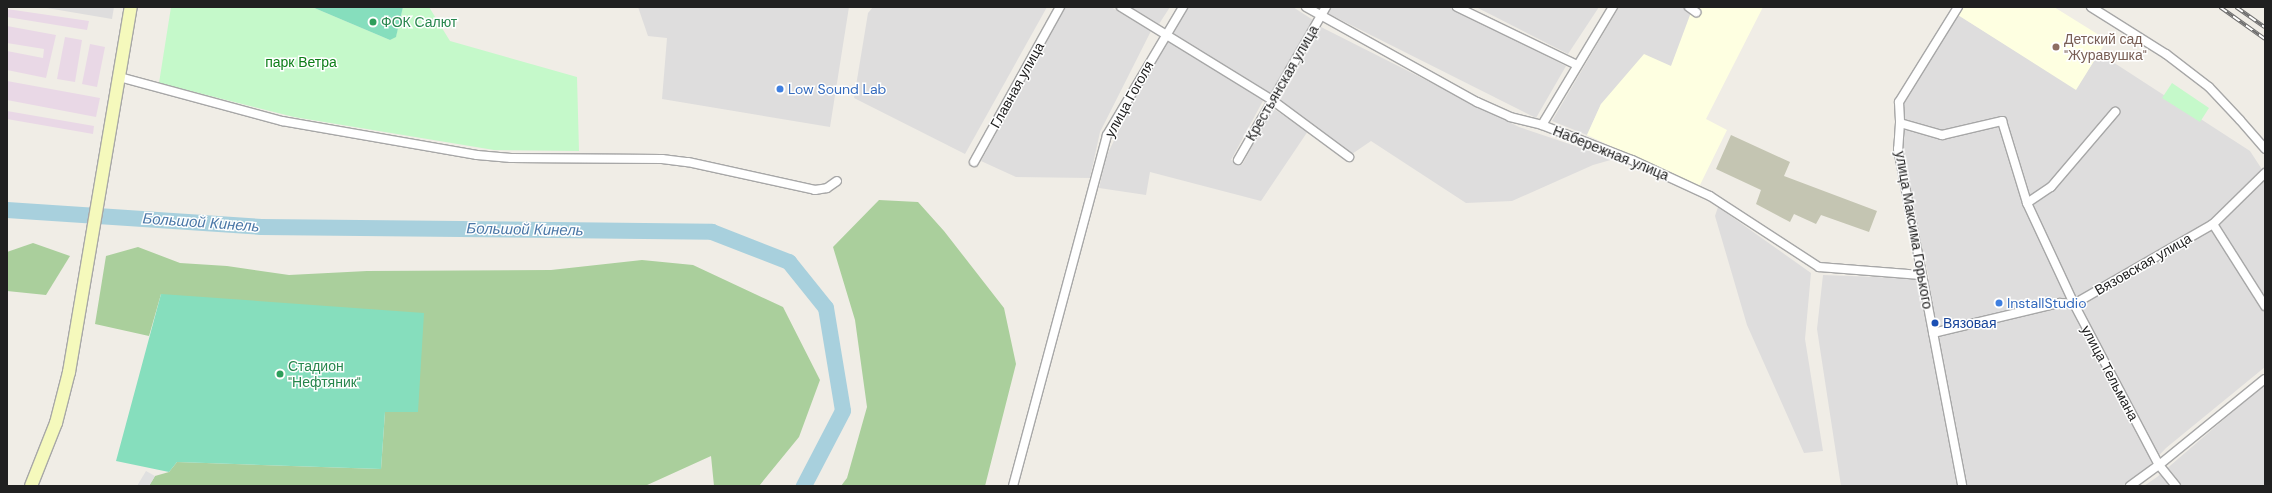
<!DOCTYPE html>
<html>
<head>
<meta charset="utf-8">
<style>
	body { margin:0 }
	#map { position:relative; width:2272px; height:493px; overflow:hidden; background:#f0ede6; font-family:"DM Sans",sans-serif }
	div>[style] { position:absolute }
	.residential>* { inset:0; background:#dedddd }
	.industrial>* { inset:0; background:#e9d8e6 }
	.education>* { inset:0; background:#feffe1 }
	.construction>* { inset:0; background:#c4c5b2 }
	.forest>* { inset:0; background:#aacf9c }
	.park>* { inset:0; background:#c5f9ca }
	.pitch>* { inset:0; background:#86debd }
	.parking>* { inset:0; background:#e0e0e0 }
	.river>* { height:16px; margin:-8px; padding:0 8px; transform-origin:8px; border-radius:8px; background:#a8d0dd }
	.roads { filter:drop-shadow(1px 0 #a7a7a7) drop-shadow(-1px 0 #a7a7a7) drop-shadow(0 1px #a7a7a7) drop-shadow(0 -1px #a7a7a7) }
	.street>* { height:8px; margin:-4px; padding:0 4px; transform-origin:4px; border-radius:4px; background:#fff }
	.secondary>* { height:12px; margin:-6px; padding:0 6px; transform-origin:6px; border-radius:6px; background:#f5f9bc }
	.rail>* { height:4px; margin-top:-2px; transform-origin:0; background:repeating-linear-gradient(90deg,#fff 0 8px,#6e6e6e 0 16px); box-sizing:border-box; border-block:1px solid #6e6e6e }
	.dots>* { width:11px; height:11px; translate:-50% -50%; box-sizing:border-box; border:2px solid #fff; border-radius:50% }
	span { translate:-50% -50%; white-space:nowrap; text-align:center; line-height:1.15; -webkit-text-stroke:3px #fff; paint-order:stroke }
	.leisure-label { font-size:14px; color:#27864d }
	.left { translate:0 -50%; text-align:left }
	.education-label { font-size:14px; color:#785e54 }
	.park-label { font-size:14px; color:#0d7e18 }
	.street-label { font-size:14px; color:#202020 }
	.shop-label { font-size:14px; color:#366cbe }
	.transit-label { font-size:14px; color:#164399 }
	.water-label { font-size:15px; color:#4a77a7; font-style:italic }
	.frame { position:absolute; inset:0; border:8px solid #202020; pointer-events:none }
</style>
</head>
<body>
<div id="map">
	<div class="residential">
		<i style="clip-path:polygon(41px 7px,114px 7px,112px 19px)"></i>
		<i style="clip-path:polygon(638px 7px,849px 7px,830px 127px,662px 99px,667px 38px,648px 36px)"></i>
		<i style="clip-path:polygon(873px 7px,1047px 7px,965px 154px,854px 98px,868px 13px)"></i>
		<i style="clip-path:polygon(1065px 7px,1111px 7px,1151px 31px,1100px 132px,1090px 178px,1016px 177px,981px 161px)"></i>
		<i style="clip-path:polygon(1130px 7px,1170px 7px,1159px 24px)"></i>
		<i style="clip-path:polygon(1186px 7px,1293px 7px,1313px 20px,1270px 94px,1169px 34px)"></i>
		<i style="clip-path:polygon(1331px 7px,1450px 7px,1566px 66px,1536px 118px,1327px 13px)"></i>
		<i style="clip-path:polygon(1476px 7px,1599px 7px,1568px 54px)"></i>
		<i style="clip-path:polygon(1619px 7px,1682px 7px,1690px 12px,1690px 19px,1671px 67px,1601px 104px,1587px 135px,1552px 121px)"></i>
		<i style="clip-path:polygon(1958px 15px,2076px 89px,2099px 53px,2250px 151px,2265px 174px,2265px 367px,2166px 448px,2149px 466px,2122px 486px,1841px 486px,1817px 329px,1823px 275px,1929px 279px,1902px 151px,1903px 104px)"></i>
		<i style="clip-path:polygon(1321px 27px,1519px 127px,1614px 159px,1593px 165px,1512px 201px,1466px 203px,1371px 141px,1352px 154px,1279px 101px)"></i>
		<i style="clip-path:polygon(1167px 40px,1264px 99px,1231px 160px,1242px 165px,1272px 108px,1308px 131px,1261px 201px,1150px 172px,1146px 195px,1099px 188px,1106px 157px,1140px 87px)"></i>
		<i style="clip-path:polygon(1718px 207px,1811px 273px,1805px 339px,1823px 451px,1804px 453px,1747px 325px,1715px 216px)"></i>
		<i style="clip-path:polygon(2265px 384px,2265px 486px,2144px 486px,2157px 477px)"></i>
	</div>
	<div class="industrial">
		<i style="clip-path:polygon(7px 9px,89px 21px,87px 30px,7px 17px)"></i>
		<i style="clip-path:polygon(7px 26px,56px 35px,46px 78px,7px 70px,7px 51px,43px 58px,44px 49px,7px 43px)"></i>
		<i style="clip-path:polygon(65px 37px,82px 40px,75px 82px,57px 79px)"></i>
		<i style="clip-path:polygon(90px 44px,105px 47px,97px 87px,82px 84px)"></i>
		<i style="clip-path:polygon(7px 81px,100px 98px,96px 117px,7px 100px)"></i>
		<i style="clip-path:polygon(7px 111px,94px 126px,93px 134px,7px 119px)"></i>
	</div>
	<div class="education">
		<i style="clip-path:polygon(1693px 7px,1763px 7px,1706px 119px,1727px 130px,1699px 187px,1587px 135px,1601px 104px,1644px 54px,1671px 66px)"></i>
		<i style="clip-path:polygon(1963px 7px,2054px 7px,2107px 40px,2076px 90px,1958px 15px)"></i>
	</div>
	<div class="construction">
		<i style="clip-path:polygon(1731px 135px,1790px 162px,1784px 176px,1877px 211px,1869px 232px,1821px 215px,1816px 224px,1794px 214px,1790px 222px,1756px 204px,1761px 190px,1716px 169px)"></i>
	</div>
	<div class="forest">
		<i style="clip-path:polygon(879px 200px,918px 202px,944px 231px,1004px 308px,1016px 364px,985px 486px,841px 486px,847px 478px,867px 407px,855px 320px,833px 247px)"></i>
		<i style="clip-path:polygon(33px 243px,70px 256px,46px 295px,7px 291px,7px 252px)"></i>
		<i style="clip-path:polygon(138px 247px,180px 263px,227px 266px,289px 275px,367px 271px,551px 270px,642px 260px,693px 265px,783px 307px,820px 380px,799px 437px,759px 486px,714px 486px,711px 456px,645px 486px,149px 486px,155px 476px,169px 472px,177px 462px,381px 469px,385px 412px,418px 412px,161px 294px,149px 336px,95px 324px,106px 256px)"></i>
	</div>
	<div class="park">
		<i style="clip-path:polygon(171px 7px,312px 7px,390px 40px,396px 36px,403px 7px,429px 7px,450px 41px,577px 77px,579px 151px,494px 150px,294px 117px,159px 83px)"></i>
		<i style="clip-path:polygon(2172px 83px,2209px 108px,2200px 122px,2162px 98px)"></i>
	</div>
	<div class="pitch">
		<i style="clip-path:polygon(312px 7px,403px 7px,396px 37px,390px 40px)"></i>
		<i style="clip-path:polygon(161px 294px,424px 313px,418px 412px,385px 412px,381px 469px,177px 462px,169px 472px,116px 461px)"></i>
	</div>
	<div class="parking">
		<i style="clip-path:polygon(146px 471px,155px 476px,149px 486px,137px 486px)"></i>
	</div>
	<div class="river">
		<i style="left:7px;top:210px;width:255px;rotate:3.8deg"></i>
		<i style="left:261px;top:227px;width:451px;rotate:0.6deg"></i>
		<i style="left:712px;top:232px;width:83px;rotate:21.3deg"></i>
		<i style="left:789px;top:262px;width:59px;rotate:51.2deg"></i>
		<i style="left:826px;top:308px;width:104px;rotate:80.6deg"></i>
		<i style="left:843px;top:411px;width:85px;rotate:117.5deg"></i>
	</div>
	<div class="roads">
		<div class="street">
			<i style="left:1121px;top:7px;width:177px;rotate:31.6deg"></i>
			<i style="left:1272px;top:100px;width:96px;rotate:36.5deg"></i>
			<i style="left:1306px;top:7px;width:196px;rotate:29.1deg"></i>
			<i style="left:1477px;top:102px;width:36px;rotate:24deg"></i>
			<i style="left:1510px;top:117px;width:33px;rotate:14deg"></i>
			<i style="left:1542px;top:125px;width:97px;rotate:21.3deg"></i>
			<i style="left:1632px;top:160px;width:86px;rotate:24.8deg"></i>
			<i style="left:1710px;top:196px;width:130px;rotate:33.1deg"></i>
			<i style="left:1819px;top:267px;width:102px;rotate:4.5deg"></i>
			<i style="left:1457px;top:7px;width:133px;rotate:25.8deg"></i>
			<i style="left:1689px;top:7px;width:9px;rotate:36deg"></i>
			<i style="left:1958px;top:7px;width:112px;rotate:121.8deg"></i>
			<i style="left:1899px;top:102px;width:21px;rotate:87deg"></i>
			<i style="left:1900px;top:123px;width:26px;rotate:94deg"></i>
			<i style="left:1898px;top:149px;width:343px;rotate:79.2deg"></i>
			<i style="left:2091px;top:7px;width:89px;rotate:32.1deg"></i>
			<i style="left:2166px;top:54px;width:54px;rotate:37.5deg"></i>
			<i style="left:2209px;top:87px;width:45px;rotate:46.8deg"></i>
			<i style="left:2240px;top:120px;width:38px;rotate:49deg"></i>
			<i style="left:119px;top:77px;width:169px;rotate:15.1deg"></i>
			<i style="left:282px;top:121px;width:198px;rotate:9.9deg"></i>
			<i style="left:477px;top:155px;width:34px;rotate:5deg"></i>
			<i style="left:511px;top:158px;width:151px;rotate:0.4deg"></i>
			<i style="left:662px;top:159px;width:26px;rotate:7deg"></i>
			<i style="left:688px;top:162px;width:130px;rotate:12.4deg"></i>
			<i style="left:815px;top:190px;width:12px;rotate:-9deg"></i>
			<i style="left:827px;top:188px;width:12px;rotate:-35deg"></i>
			<i style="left:1900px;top:123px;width:44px;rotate:15.9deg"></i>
			<i style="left:1942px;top:135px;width:62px;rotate:-13.1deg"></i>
			<i style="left:2002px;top:121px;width:86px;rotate:73deg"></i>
			<i style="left:2027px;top:203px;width:111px;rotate:65deg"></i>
			<i style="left:2074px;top:304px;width:182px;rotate:62.2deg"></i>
			<i style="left:2159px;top:465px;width:27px;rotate:51deg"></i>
			<i style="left:1542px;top:125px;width:138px;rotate:-59deg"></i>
			<i style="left:1238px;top:160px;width:177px;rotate:-60.1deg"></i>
			<i style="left:974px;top:162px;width:177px;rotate:-61deg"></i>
			<i style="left:2027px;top:203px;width:29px;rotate:-34deg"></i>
			<i style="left:2051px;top:187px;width:99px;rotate:-49.5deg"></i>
			<i style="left:2213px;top:224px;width:97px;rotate:57.6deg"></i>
			<i style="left:1933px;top:333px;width:130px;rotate:-13.4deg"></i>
			<i style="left:2059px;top:303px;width:15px;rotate:4deg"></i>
			<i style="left:2074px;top:304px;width:160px;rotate:-29.9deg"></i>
			<i style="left:2213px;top:224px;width:73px;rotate:-44.4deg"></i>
			<i style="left:1013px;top:486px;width:363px;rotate:-75deg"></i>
			<i style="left:1107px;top:135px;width:149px;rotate:-59.3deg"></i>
			<i style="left:2130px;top:486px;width:36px;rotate:-36deg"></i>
			<i style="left:2159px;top:465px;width:136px;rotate:-39.1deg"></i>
		</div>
		<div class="secondary">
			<i style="left:31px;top:486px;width:68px;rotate:-68.4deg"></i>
			<i style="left:56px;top:423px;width:53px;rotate:-75.7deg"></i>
			<i style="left:69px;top:372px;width:370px;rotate:-80.4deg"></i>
		</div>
	</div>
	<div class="rail">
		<i style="left:2220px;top:7px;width:55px;rotate:35.4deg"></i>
		<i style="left:2236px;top:7px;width:35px;rotate:35deg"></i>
	</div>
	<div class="dots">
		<i style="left:373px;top:22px;background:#2e9e5b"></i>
		<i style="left:2056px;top:47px;background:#8d6e63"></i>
		<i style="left:780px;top:89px;background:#3f7fe0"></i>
		<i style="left:1999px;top:303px;background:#3f7fe0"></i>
		<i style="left:1935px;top:323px;background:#1a4fb4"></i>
		<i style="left:280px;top:374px;background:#2e9e5b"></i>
	</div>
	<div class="leisure-label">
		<span class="left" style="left:381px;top:22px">ФОК Салют</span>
		<span class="left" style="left:288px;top:374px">Стадион<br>"Нефтяник"</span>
	</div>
	<div class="education-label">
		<span class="left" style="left:2064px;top:47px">Детский сад<br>"Журавушка"</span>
	</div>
	<div class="park-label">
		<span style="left:301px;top:62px">парк Ветра</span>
	</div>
	<div class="street-label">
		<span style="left:1282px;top:83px;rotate:-60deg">Крестьянская улица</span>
		<span style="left:1017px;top:85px;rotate:-61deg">Главная улица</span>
		<span style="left:1129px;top:99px;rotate:-61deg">улица Гоголя</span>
		<span style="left:1611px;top:153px;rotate:22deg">Набережная улица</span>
		<span style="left:1914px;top:230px;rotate:80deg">улица Максима Горького</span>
		<span style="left:2143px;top:264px;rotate:-30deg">Вязовская улица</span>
		<span style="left:2110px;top:373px;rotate:62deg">улица Тельмана</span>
	</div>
	<div class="shop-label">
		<span class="left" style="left:788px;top:89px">Low Sound Lab</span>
		<span class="left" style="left:2007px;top:303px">InstallStudio</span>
	</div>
	<div class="transit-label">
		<span class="left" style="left:1943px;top:323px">Вязовая</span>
	</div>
	<div class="water-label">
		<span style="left:201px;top:223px;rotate:4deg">Большой Кинель</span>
		<span style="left:525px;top:230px;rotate:1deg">Большой Кинель</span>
	</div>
	<div class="frame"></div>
</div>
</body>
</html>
